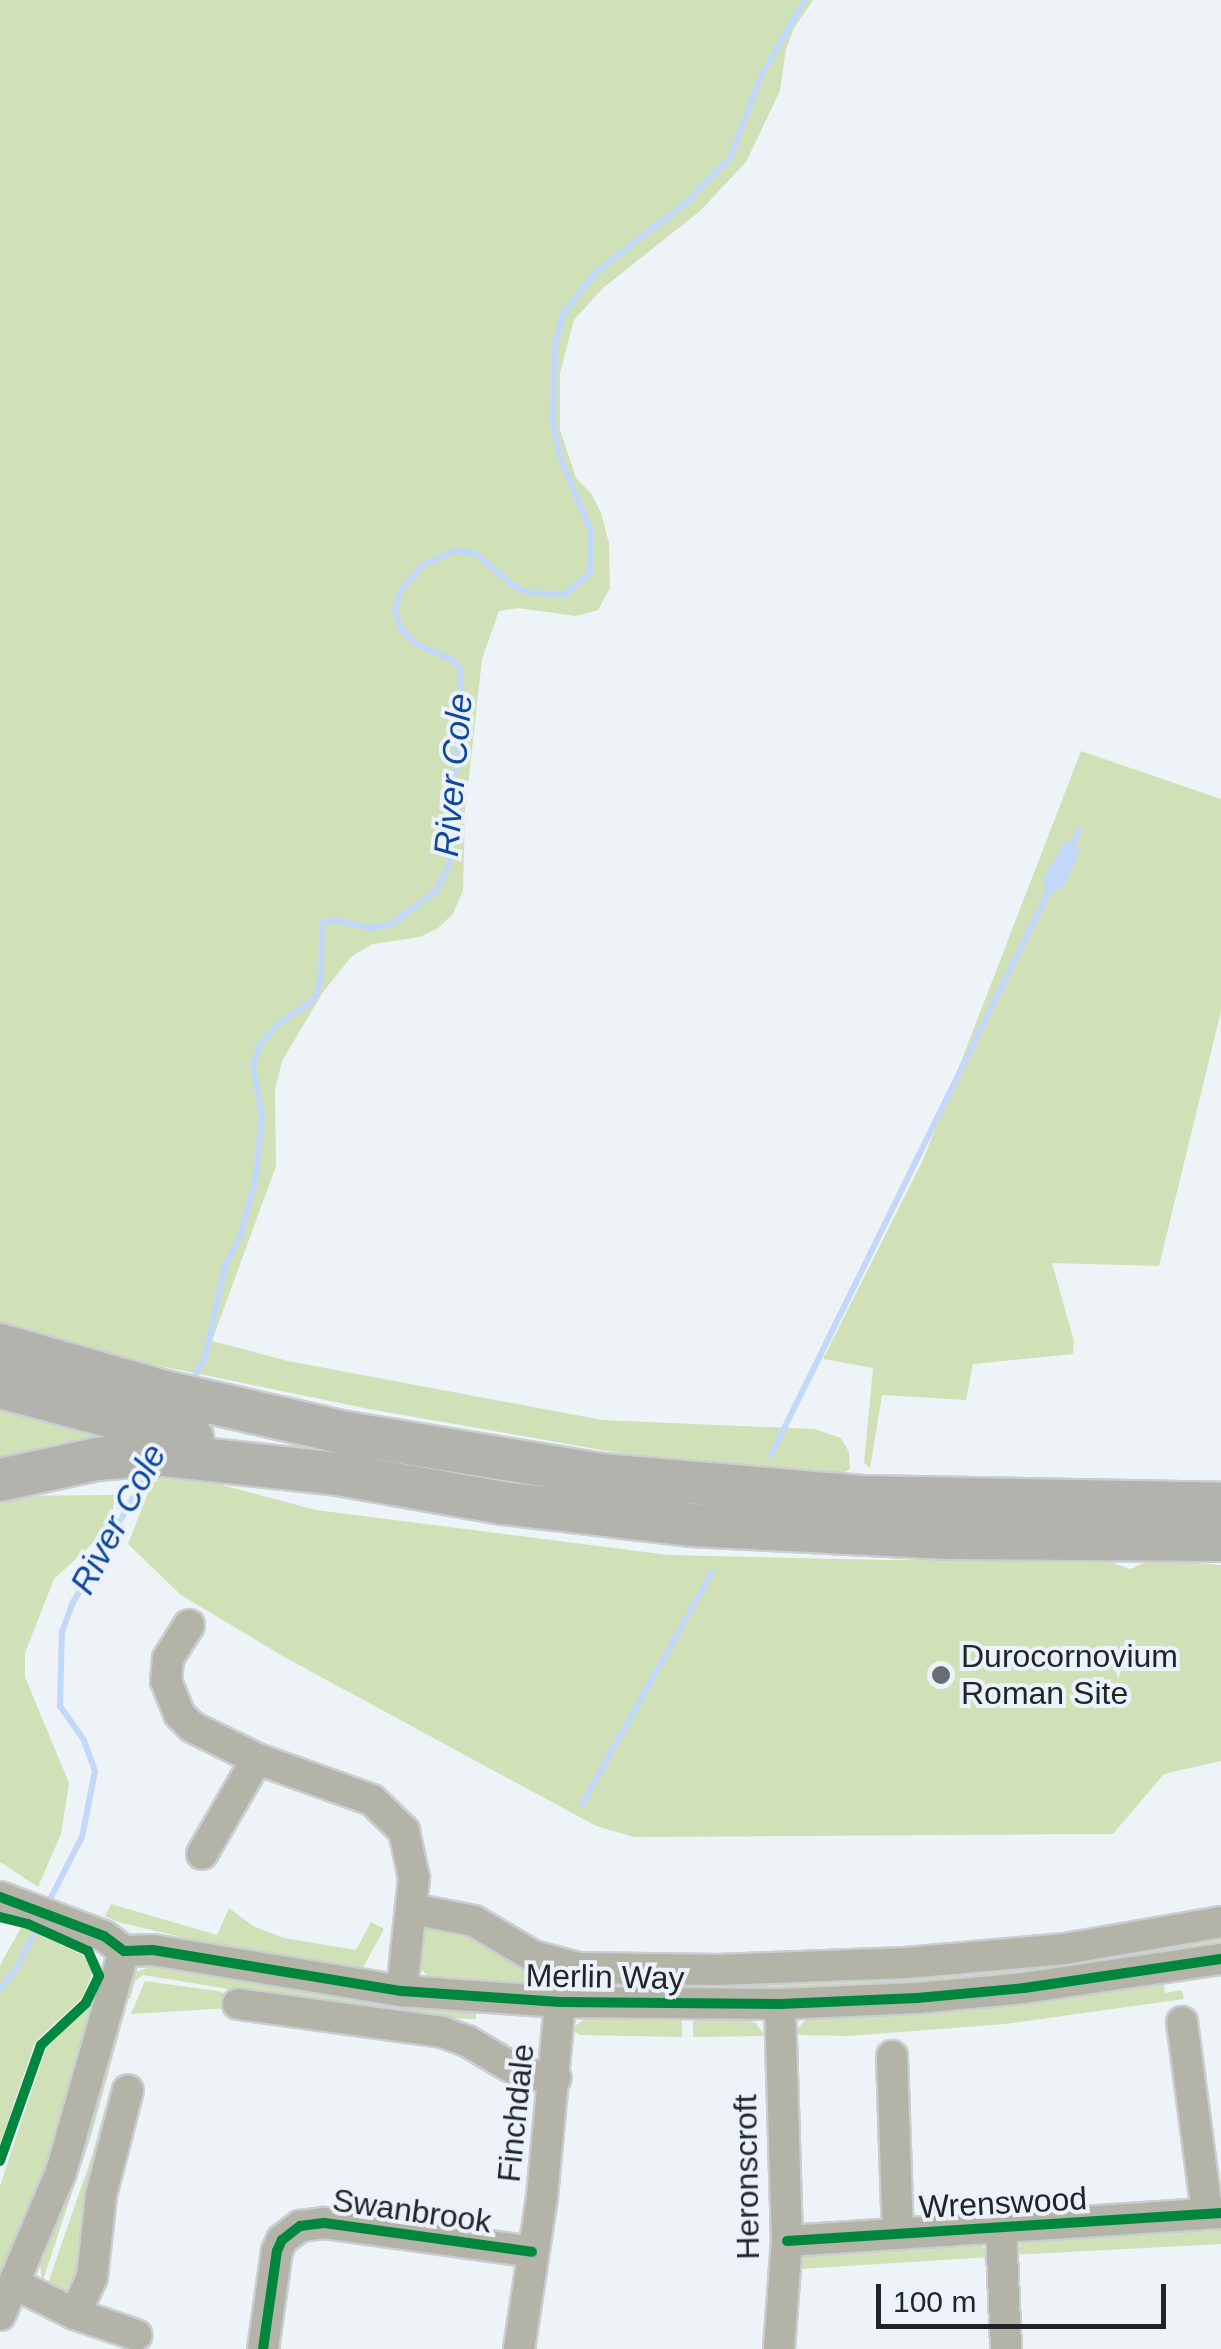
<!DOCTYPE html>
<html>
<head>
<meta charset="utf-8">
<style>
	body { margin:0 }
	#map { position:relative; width:1221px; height:2349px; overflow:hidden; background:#eef3f8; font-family:Arial,sans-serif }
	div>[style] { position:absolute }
	.green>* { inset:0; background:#d0e1b8 }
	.water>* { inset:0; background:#c2d8fa }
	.stream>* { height:6px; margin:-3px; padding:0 3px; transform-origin:3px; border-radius:3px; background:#c2d8fa }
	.roads { filter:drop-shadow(2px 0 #caced2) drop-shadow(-2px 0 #caced2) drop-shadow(0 2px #caced2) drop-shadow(0 -2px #caced2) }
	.minor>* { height:30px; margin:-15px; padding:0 15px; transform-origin:15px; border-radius:15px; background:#b3b3a8 }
	.highway>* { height:42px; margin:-21px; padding:0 21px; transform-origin:21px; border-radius:21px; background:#b2b3ad }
	.cycleway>* { height:10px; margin:-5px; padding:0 5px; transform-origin:5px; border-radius:5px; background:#00873e }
	.dots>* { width:28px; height:28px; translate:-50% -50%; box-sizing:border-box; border:5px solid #ebf2fb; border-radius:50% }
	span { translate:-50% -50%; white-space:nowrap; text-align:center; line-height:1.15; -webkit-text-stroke:8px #ebf2fb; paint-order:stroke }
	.poi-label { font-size:32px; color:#222427 }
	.left { translate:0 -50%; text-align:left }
	.street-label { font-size:32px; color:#222427 }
	.water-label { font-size:35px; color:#0e499f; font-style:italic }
	.scale { position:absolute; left:876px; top:2284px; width:290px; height:45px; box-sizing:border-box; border:5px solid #222427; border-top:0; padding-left:12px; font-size:30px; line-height:35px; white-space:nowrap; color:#222427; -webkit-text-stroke:8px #ebf2fb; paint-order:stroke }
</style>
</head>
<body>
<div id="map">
	<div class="green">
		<i style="clip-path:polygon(0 0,813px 0,794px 28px,786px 49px,780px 91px,746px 162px,700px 211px,603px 288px,574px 320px,560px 373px,560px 430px,576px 478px,591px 493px,601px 513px,609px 543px,610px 588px,598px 610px,576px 616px,518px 608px,499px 611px,482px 659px,465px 813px,463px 891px,453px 914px,438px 928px,420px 937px,373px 944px,352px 956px,323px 992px,282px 1061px,275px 1090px,276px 1166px,212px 1341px,288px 1361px,602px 1420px,814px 1429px,841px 1438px,849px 1452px,850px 1469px,842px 1473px,771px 1470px,619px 1453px,369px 1409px,126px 1359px,0 1322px)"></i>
		<i style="clip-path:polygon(1081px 751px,1221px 799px,1221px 1011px,1159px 1266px,1052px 1263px,1074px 1341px,1073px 1354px,973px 1364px,966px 1400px,882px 1395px,870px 1468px,864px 1463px,873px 1368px,823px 1359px,923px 1160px)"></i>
		<i style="clip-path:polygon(0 1401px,37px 1411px,114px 1441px,0 1463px)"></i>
		<i style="clip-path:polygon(166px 1470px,316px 1510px,669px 1555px,883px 1560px,1098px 1558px,1130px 1569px,1153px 1559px,1221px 1565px,1221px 1761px,1164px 1774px,1113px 1834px,634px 1837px,596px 1826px,286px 1658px,181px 1595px,128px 1544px,153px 1480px)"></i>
		<i style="clip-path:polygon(114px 1495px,113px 1512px,104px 1533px,54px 1579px,25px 1653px,25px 1677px,69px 1783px,61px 1834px,38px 1887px,0 1862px,0 1496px)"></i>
		<i style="clip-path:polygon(111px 1904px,217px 1935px,229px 1908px,253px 1926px,284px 1938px,356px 1950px,371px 1922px,384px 1929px,360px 1973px,286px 1962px,118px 1922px,105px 1916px)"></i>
		<i style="clip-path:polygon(449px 1923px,541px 1970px,1221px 1931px,1221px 1949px,1123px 1964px,847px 1991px,686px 1995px,432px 1981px,416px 1963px,419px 1938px,427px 1928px)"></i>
		<i style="clip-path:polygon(22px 1926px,84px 1956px,93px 1971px,83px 1997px,35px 2042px,0 2145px,0 1965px)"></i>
		<i style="clip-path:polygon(154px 1966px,476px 2009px,476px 2019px,401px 2017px,143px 1975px,135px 1981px,130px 1999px,120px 1997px,134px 1972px)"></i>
		<i style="clip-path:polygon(145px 1981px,217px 1991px,230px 1995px,229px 2008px,131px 2014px)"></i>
		<i style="clip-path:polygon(1163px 1981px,1165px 1993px,1182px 1990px,1184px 1999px,1005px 2024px,848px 2036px,792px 2035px,808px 2017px)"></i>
		<i style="clip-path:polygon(95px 1999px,62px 2128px,0 2285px,0 2186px,20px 2125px,46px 2049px)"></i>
		<i style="clip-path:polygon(119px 2005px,126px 2008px,92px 2133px,42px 2283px,40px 2263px,78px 2155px)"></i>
		<i style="clip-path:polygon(591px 2015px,682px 2017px,682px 2037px,579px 2035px,572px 2028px)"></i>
		<i style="clip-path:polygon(728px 2017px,755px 2022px,765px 2036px,693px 2037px,693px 2021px)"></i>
		<i style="clip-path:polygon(121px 2081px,86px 2268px,69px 2293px,60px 2295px,46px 2289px,92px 2156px,110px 2090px,114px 2082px)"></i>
		<i style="clip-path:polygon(1221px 2227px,1221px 2244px,1013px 2255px,1015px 2247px,1029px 2238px)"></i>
		<i style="clip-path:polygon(980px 2243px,991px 2257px,800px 2269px,793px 2265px,806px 2251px)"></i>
	</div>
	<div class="water">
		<i style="clip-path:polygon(1065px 840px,1077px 845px,1080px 852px,1062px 889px,1051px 892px,1044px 887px,1044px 878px)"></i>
	</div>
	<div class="stream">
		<i style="left:1071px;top:847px;width:19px;rotate:-62deg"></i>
		<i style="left:191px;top:1383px;width:29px;rotate:-61deg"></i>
		<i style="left:205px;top:1358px;width:94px;rotate:-77.7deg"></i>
		<i style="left:225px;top:1266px;width:34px;rotate:-63deg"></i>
		<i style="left:240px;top:1236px;width:57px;rotate:-74.7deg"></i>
		<i style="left:255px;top:1181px;width:64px;rotate:-83.8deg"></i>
		<i style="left:262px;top:1117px;width:53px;rotate:-99.8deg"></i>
		<i style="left:253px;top:1065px;width:20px;rotate:-72deg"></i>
		<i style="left:259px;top:1046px;width:30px;rotate:-49deg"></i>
		<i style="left:279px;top:1023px;width:42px;rotate:-33.3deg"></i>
		<i style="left:314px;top:1000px;width:22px;rotate:-72deg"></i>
		<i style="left:321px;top:979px;width:57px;rotate:-89deg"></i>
		<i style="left:322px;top:922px;width:15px;rotate:-8deg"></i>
		<i style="left:337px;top:920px;width:33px;rotate:14deg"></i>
		<i style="left:369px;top:928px;width:21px;rotate:-8deg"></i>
		<i style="left:390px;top:925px;width:57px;rotate:-36.5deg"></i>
		<i style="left:436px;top:891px;width:30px;rotate:-64deg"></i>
		<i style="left:449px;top:864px;width:192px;rotate:-86.4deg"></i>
		<i style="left:461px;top:672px;width:14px;rotate:-124deg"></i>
		<i style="left:453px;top:660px;width:40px;rotate:-156.6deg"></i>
		<i style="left:416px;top:644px;width:21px;rotate:-135deg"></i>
		<i style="left:401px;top:629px;width:19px;rotate:-108deg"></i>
		<i style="left:395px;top:611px;width:20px;rotate:-75deg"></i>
		<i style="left:400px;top:592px;width:35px;rotate:-50deg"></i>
		<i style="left:423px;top:565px;width:34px;rotate:-24deg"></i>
		<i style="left:454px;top:551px;width:21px;rotate:5deg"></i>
		<i style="left:475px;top:553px;width:51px;rotate:40.2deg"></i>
		<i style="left:514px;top:586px;width:17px;rotate:24deg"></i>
		<i style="left:530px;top:593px;width:35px;rotate:2deg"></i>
		<i style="left:565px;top:594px;width:33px;rotate:-40deg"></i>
		<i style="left:590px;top:573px;width:44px;rotate:-90deg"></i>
		<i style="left:590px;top:529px;width:75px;rotate:-112.8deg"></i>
		<i style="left:561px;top:460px;width:36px;rotate:-103deg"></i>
		<i style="left:553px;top:425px;width:75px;rotate:-89.2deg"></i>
		<i style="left:554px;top:350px;width:37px;rotate:-76deg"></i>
		<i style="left:563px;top:314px;width:53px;rotate:-51.8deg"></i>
		<i style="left:596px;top:272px;width:118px;rotate:-37.7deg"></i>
		<i style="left:689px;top:200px;width:59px;rotate:-45.7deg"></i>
		<i style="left:730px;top:158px;width:90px;rotate:-69.1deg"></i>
		<i style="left:762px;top:74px;width:86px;rotate:-59.8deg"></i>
		<i style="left:771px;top:1455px;width:636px;rotate:-63.76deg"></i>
		<i style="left:582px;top:1804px;width:266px;rotate:-60.7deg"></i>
		<i style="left:47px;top:1905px;width:76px;rotate:-62.8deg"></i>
		<i style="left:82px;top:1837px;width:67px;rotate:-78.9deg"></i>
		<i style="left:95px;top:1771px;width:33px;rotate:-110deg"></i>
		<i style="left:84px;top:1740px;width:42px;rotate:-125.2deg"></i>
		<i style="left:60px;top:1706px;width:74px;rotate:-88.5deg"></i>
		<i style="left:62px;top:1632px;width:30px;rotate:-70deg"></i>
		<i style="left:72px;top:1604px;width:155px;rotate:-60.1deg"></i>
		<i style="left:0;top:1988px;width:23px;rotate:-49deg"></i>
		<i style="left:15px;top:1971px;width:56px;rotate:-63.4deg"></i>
	</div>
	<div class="roads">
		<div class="minor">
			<i style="left:189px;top:1625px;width:40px;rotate:122deg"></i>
			<i style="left:168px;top:1659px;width:22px;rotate:95deg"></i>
			<i style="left:166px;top:1681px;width:35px;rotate:68deg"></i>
			<i style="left:179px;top:1714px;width:18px;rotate:45deg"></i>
			<i style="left:192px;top:1727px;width:72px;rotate:26.2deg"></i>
			<i style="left:257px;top:1759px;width:122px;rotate:19.6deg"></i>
			<i style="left:372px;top:1800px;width:45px;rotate:44.1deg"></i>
			<i style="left:404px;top:1831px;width:48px;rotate:78deg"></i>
			<i style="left:414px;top:1878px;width:114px;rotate:96.1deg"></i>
			<i style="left:202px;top:1854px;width:110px;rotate:-59.9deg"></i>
			<i style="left:0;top:1897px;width:111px;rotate:20.6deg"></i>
			<i style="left:104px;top:1936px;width:25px;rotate:37deg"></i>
			<i style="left:124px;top:1951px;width:29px;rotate:-2deg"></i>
			<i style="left:153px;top:1950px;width:252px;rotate:9.4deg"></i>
			<i style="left:402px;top:1991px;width:158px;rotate:4deg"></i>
			<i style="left:560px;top:2002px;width:220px;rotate:0.5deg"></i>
			<i style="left:780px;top:2004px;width:137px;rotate:-2.5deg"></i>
			<i style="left:917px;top:1998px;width:107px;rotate:-5.3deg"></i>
			<i style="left:1024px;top:1988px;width:199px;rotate:-8.4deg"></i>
			<i style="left:412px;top:1909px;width:63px;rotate:11deg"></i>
			<i style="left:474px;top:1921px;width:69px;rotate:30.7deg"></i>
			<i style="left:533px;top:1956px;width:47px;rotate:14.9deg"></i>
			<i style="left:578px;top:1968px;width:139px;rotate:0.8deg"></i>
			<i style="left:717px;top:1970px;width:189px;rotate:-2.1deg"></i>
			<i style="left:906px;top:1963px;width:160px;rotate:-5deg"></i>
			<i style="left:1065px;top:1949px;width:158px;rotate:-9.8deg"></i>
			<i style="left:238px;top:2004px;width:206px;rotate:7.8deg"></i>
			<i style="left:442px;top:2032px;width:27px;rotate:20deg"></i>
			<i style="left:467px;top:2041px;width:63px;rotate:30.7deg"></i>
			<i style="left:521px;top:2073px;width:35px;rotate:8deg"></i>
			<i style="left:1182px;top:2022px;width:193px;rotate:82.5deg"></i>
			<i style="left:892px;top:2056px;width:177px;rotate:88.1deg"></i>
			<i style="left:1001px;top:2228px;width:121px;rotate:87.6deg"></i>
			<i style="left:787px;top:2241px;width:435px;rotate:-3.7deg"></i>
			<i style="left:15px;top:2284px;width:67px;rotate:26.6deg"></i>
			<i style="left:75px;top:2314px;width:65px;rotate:19deg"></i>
			<i style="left:75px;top:2314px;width:41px;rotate:-65.3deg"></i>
			<i style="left:92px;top:2277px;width:82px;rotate:-83.7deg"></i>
			<i style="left:101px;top:2195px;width:108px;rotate:-75.6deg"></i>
			<i style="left:0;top:2315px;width:155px;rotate:-66.9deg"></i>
			<i style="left:61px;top:2172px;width:230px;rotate:-74.1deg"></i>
			<i style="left:263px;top:2349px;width:99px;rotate:-81.9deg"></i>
			<i style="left:277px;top:2251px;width:12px;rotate:-66deg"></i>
			<i style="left:282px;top:2240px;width:23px;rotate:-38deg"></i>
			<i style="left:300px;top:2226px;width:24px;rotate:-7deg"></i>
			<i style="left:324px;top:2223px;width:210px;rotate:7.9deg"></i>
			<i style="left:519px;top:2349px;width:154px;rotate:-81.4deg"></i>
			<i style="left:542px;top:2197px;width:196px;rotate:-84.7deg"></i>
			<i style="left:779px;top:2349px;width:108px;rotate:-85.8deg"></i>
			<i style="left:787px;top:2241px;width:237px;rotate:-91.7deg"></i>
		</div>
		<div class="highway">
			<i style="left:0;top:1345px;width:172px;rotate:15.9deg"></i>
			<i style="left:165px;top:1392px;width:186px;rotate:12.8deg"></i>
			<i style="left:346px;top:1433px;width:259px;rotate:9.3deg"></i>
			<i style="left:602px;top:1475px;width:264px;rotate:4.8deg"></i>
			<i style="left:865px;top:1497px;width:356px;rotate:1.1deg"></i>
			<i style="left:0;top:1387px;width:199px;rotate:14.9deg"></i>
			<i style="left:0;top:1480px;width:99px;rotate:-12.2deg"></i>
			<i style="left:97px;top:1459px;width:58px;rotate:-4.9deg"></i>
			<i style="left:155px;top:1454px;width:184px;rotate:6.2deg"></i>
			<i style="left:338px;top:1474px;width:167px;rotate:10deg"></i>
			<i style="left:502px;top:1503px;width:190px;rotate:6.6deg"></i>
			<i style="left:691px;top:1525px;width:259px;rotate:2.9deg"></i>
			<i style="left:950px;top:1538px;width:271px;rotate:0.4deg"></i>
		</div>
	</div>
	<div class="cycleway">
		<i style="left:0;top:1897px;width:111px;rotate:20.6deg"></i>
		<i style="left:104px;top:1936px;width:25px;rotate:37deg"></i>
		<i style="left:124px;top:1951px;width:29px;rotate:-2deg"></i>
		<i style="left:153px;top:1950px;width:252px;rotate:9.4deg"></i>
		<i style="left:402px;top:1991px;width:158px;rotate:4deg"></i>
		<i style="left:560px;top:2002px;width:220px;rotate:0.5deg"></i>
		<i style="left:780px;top:2004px;width:137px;rotate:-2.5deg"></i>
		<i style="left:917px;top:1998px;width:107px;rotate:-5.3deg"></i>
		<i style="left:1024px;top:1988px;width:199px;rotate:-8.4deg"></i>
		<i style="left:0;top:1917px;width:29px;rotate:14deg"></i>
		<i style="left:28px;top:1924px;width:66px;rotate:24.2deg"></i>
		<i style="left:88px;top:1951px;width:27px;rotate:66deg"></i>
		<i style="left:99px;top:1976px;width:30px;rotate:116deg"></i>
		<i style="left:86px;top:2003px;width:62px;rotate:137deg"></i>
		<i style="left:41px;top:2045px;width:123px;rotate:109.5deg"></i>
		<i style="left:787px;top:2241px;width:435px;rotate:-3.7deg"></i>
		<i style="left:263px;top:2349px;width:99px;rotate:-81.9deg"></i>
		<i style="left:277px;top:2251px;width:12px;rotate:-66deg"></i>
		<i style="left:282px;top:2240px;width:23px;rotate:-38deg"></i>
		<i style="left:300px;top:2226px;width:24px;rotate:-7deg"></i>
		<i style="left:324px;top:2223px;width:210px;rotate:7.9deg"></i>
	</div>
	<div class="dots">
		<i style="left:941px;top:1675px;background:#696c70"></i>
	</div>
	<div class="poi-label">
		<span class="left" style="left:961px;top:1675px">Durocornovium<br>Roman Site</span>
	</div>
	<div class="street-label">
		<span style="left:605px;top:1977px;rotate:1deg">Merlin Way</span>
		<span style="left:516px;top:2113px;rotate:-84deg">Finchdale</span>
		<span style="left:747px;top:2177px;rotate:-91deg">Heronscroft</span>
		<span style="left:1003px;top:2203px;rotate:-3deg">Wrenswood</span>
		<span style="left:412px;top:2211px;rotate:8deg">Swanbrook</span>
	</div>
	<div class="water-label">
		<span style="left:453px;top:775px;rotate:-85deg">River Cole</span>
		<span style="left:118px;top:1519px;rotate:-62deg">River Cole</span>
	</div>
	<div class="scale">100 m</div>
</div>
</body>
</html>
